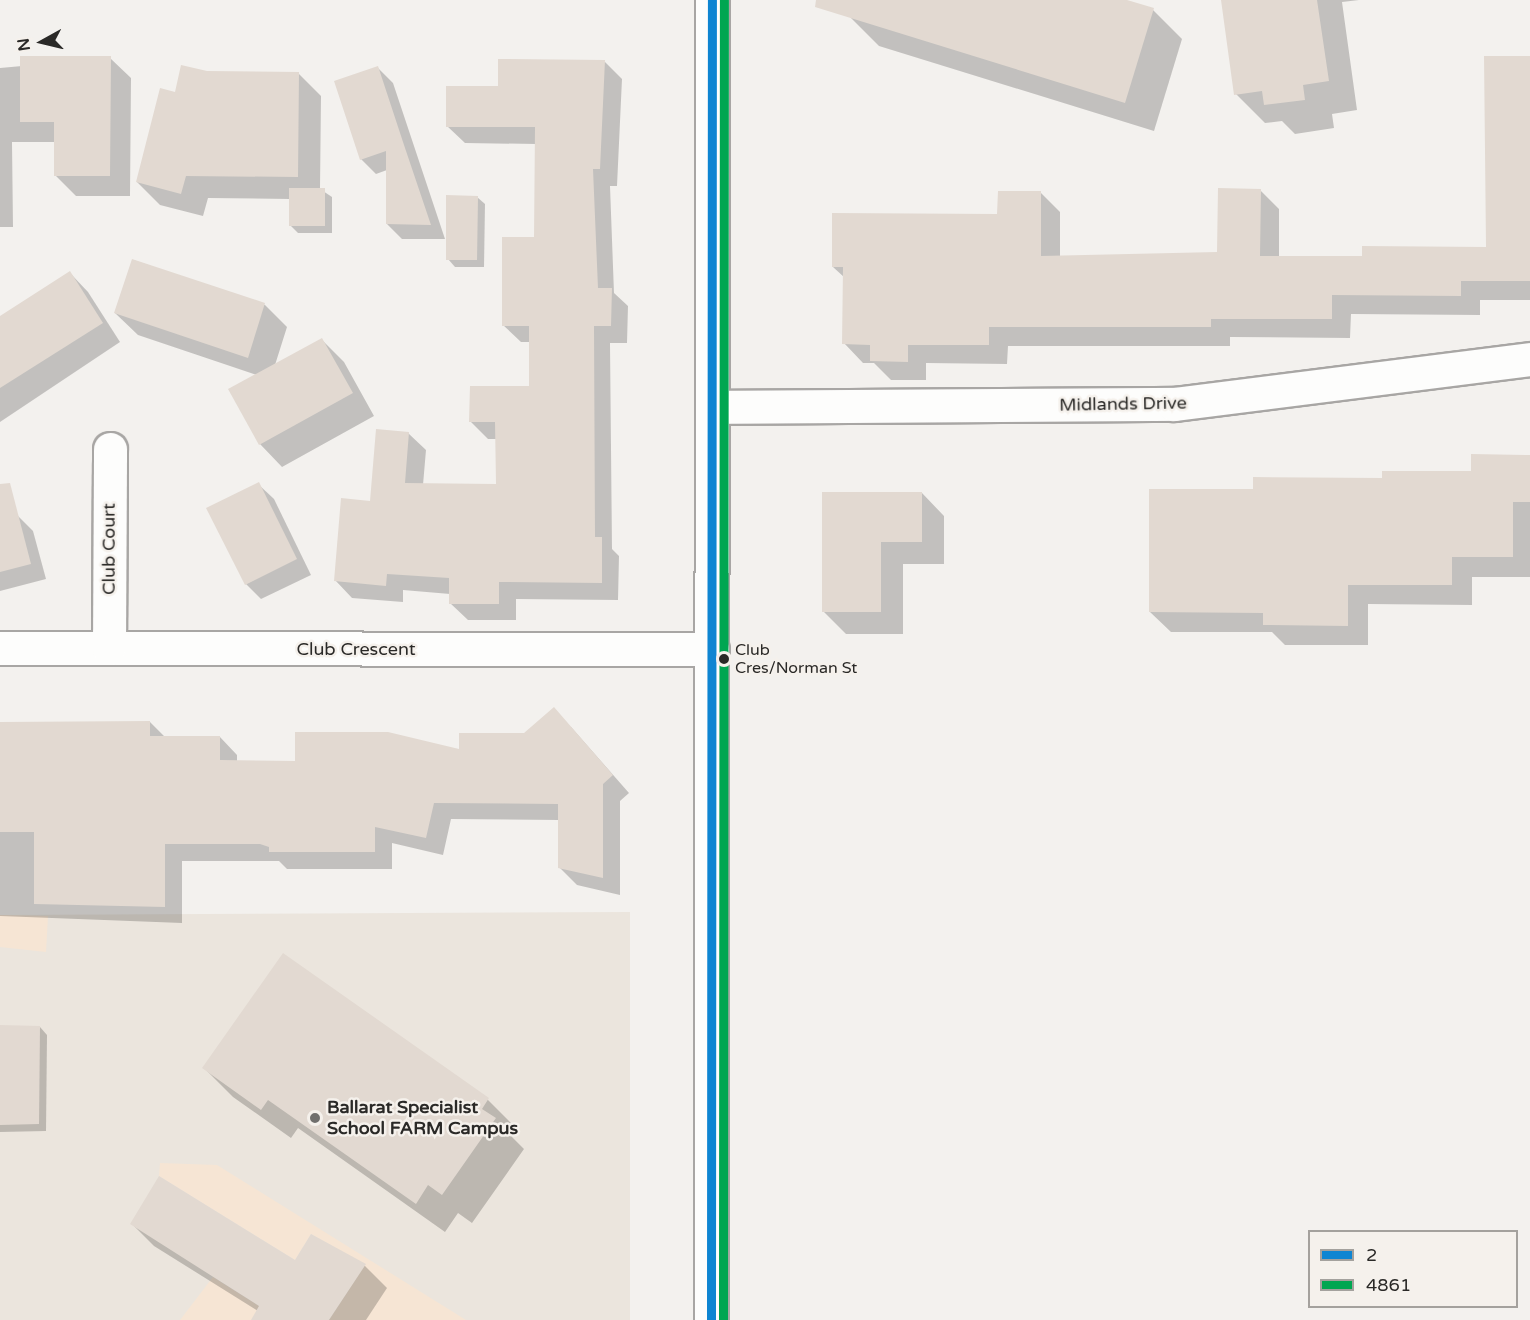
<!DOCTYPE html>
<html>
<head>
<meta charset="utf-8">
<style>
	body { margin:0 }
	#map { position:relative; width:1530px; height:1320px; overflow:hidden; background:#f3f1ee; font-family:"Varela Round",sans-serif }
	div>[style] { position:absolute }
	.built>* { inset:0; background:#ebe5dd }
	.green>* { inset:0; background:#f6e5d4 }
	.shadow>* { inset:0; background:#0003 }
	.building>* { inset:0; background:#e2d9d1 }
	.roads { filter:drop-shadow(2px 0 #a8a6a4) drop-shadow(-2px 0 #a8a6a4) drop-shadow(0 2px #a8a6a4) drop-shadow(0 -2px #a8a6a4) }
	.minor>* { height:33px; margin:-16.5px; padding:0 16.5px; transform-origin:16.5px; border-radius:16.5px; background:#fdfdfc }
	.secondary>* { height:33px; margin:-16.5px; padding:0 16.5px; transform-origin:16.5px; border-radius:16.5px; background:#fdfdfc }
	.bus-1>* { height:9px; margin:-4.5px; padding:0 4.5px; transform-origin:4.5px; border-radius:4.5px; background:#0e85d2 }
	.bus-2>* { height:9px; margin:-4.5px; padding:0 4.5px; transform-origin:4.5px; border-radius:4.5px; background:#00a651 }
	.dots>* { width:16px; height:16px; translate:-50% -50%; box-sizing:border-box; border:3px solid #f5f1ec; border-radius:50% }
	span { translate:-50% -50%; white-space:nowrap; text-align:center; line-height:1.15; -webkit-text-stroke:5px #f5f1ec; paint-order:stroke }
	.bus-label { font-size:16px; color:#2a2927 }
	.left { translate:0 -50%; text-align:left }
	.street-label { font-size:18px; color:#2a2927 }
	.poi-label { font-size:18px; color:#2a2927; font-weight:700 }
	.legend { position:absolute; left:1308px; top:1230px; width:210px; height:78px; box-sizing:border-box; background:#f5f1ec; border:2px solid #a4a19d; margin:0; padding:8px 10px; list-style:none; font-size:18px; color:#2a2927 }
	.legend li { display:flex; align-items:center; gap:12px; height:30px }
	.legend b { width:30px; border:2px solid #a4a19d }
	.north { position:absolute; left:12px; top:12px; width:60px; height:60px; -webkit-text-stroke:4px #f5f1ec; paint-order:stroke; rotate:262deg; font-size:16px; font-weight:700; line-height:24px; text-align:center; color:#2a2927 }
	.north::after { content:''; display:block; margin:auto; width:21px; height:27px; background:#2a2927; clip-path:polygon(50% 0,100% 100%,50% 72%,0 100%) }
</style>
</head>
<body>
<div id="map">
	<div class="built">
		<i style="clip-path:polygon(630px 912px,630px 1320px,0 1320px,0 915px)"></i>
	</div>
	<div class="green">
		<i style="clip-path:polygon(0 915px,48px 916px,46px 952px,0 947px)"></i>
		<i style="clip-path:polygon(160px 1163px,217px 1165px,466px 1320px,329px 1320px,365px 1265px,311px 1234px,295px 1260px,159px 1176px)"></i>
		<i style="clip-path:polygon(213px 1277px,259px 1306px,253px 1320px,180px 1320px)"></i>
	</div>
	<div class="shadow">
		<i style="clip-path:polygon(855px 0,1122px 0,1153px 10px,1182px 39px,1154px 131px,879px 46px,850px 17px)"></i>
		<i style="clip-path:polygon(1222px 0,1359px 0,1342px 2px,1357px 110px,1332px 114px,1334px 128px,1295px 134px,1282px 121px,1265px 123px,1236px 94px)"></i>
		<i style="clip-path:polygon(110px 58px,131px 78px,130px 196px,76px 196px,55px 175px,56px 142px,12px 142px,13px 227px,0 227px,0 68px)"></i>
		<i style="clip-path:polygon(1530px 58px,1530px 300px,1480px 300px,1480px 315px,1351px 314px,1350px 338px,1230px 337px,1230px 346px,1008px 346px,1007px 364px,926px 363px,926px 380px,891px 380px,874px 363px,863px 363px,844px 343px,845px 278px,833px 267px,999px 215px,1041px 193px,1060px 212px,1060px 257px,1219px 253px,1260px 190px,1279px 209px,1279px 257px,1363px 258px,1488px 248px)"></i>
		<i style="clip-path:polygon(605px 62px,622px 79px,617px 186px,610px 186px,614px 293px,628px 306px,627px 343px,610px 343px,612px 549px,619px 556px,618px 600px,516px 599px,516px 620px,468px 620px,450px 603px,450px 594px,403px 590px,403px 602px,352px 598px,335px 580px,408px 433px,426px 450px,423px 485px,498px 485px,497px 439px,488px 439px,471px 422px,530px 388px,530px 342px,521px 342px,503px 325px,535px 239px,536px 144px,465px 143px,447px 126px,499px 88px)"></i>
		<i style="clip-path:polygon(378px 68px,393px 83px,445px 239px,402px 239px,387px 224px,387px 170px,376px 174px,361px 159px)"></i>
		<i style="clip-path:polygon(207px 73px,298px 73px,321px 96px,320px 189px,332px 197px,332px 233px,298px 233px,290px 225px,290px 199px,208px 198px,203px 216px,160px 205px,137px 182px,176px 94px)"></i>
		<i style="clip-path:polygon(477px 197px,485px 204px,484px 267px,455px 267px,448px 259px)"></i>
		<i style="clip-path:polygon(133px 260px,265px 305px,287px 327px,275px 365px,322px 340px,344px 362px,374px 416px,282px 467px,260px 444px,257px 375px,138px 335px,115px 313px)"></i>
		<i style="clip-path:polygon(70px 273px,88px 292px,120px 342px,0 422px,0 318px)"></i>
		<i style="clip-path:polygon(1530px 457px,1530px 577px,1472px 577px,1472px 605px,1368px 604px,1368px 645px,1285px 645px,1272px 632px,1171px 632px,1150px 612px,1255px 491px,1472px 473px)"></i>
		<i style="clip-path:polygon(258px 484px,274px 499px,311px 575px,261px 599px,246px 584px)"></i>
		<i style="clip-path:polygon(824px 493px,922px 493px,944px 516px,944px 564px,903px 564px,903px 634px,846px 634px,823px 611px)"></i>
		<i style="clip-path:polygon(18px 516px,33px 531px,46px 579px,0 591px,0 521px)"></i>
		<i style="clip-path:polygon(150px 722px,165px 737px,220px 737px,237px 755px,237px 762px,296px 762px,460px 751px,571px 727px,629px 793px,620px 801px,620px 895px,577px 885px,559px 867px,559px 820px,451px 819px,443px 855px,392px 843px,392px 869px,287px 869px,279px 861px,182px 861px,182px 923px,0 916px,0 723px)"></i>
		<i style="clip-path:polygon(284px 955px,488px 1100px,517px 1129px,512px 1137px,524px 1149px,472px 1223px,458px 1213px,445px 1232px,298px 1128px,291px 1138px,233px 1097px,204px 1068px)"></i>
		<i style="clip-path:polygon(0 1026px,40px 1027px,47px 1035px,46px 1131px,0 1132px)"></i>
		<i style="clip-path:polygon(132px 1224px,295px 1262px,365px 1266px,387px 1288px,366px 1320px,254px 1320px,258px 1311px,154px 1246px)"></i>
	</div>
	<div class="building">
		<i style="clip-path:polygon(816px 0,1127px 0,1154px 8px,1125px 103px,815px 7px)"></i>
		<i style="clip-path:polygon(1221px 0,1317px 0,1329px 81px,1303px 85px,1305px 100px,1264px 105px,1262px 91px,1234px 95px)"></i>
		<i style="clip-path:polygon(20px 56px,111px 56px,110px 176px,54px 176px,54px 122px,20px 122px)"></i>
		<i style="clip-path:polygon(1484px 56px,1530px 56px,1530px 281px,1461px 281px,1461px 296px,1332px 295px,1332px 319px,1211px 319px,1211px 327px,989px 327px,989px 345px,908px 345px,908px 362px,870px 361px,870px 345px,842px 344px,843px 267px,832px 267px,832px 213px,997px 214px,998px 191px,1041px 191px,1041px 256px,1217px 252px,1218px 188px,1261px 189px,1260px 256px,1362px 256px,1362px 246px,1486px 247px)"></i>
		<i style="clip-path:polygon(498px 59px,605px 60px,600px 169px,593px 169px,598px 288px,612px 288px,611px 326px,594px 326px,595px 537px,602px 537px,602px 583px,499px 582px,499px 604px,449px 604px,449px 578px,387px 574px,386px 586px,334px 581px,341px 498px,370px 501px,376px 429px,409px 432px,405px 483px,496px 484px,495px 422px,469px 422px,470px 386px,529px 386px,529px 326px,502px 326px,502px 237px,534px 237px,535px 127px,446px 127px,446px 86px,498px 86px)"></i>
		<i style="clip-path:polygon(181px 65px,207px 71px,299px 72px,298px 177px,186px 176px,181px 194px,136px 182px,160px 88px,175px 92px)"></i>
		<i style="clip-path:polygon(378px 66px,404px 145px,431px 225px,386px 224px,386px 151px,360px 160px,334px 81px)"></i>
		<i style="clip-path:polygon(289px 188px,325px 188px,325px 226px,289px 226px)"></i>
		<i style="clip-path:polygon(446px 195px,478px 196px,477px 260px,446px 260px)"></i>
		<i style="clip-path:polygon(132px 259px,265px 303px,248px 358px,114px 313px)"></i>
		<i style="clip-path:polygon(70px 271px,103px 323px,0 388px,0 316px)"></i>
		<i style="clip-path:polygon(322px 338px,353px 393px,259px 445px,228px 389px)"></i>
		<i style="clip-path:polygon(1471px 454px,1530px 455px,1530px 502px,1513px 502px,1513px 557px,1452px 557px,1452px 585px,1348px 585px,1348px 626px,1263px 625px,1263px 613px,1149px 612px,1149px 489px,1253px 489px,1253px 477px,1382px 478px,1382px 471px,1471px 471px)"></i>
		<i style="clip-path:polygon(259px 482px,297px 559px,245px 585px,206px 508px)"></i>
		<i style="clip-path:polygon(10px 483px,31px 564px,0 572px,0 484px)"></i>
		<i style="clip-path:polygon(822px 492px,922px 492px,922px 542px,881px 542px,881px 612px,822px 612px)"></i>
		<i style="clip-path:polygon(554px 707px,613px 775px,603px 784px,603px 878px,558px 868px,558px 804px,434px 803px,426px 838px,375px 827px,375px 852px,269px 852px,269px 847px,260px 844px,165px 844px,165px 907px,34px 904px,34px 832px,0 832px,0 722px,150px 721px,150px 736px,220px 736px,220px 760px,295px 761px,295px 732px,388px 732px,459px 749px,459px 733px,524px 733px)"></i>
		<i style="clip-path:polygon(283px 953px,489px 1098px,482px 1109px,496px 1118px,442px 1195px,428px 1185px,416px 1204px,268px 1100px,261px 1110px,202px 1068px)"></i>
		<i style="clip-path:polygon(0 1025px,40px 1026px,39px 1124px,0 1125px)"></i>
		<i style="clip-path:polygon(159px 1176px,295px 1260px,311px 1234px,366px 1264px,329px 1320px,251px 1320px,259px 1306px,130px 1224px)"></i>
	</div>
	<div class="roads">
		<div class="minor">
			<i style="left:713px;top:407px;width:461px;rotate:-0.4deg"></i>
			<i style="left:1174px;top:404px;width:359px;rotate:-7.2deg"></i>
			<i style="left:0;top:648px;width:712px;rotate:0.08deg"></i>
			<i style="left:109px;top:648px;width:199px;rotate:-89.7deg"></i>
		</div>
		<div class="secondary">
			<i style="left:711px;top:1320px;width:1320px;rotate:-89.96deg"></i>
		</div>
	</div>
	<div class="bus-1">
		<i style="left:711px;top:1320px;width:1320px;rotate:-89.96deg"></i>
	</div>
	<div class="bus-2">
		<i style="left:723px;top:1320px;width:1320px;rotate:-89.96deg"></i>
	</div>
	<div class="dots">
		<i style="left:724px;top:659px;background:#2a2927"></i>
		<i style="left:315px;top:1118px;background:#706f6d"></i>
	</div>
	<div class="bus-label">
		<span class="left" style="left:735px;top:659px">Club<br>Cres/Norman St</span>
	</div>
	<div class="street-label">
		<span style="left:1123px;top:404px;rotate:-1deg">Midlands Drive</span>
		<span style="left:109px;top:549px;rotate:-90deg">Club Court</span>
		<span style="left:356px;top:649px">Club Crescent</span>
	</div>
	<div class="poi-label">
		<span class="left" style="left:327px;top:1118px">Ballarat Specialist<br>School FARM Campus</span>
	</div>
	<ul class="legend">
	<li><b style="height:8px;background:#0e85d2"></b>2</li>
	<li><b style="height:8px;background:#00a651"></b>4861</li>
	</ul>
	<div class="north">N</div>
</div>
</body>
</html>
